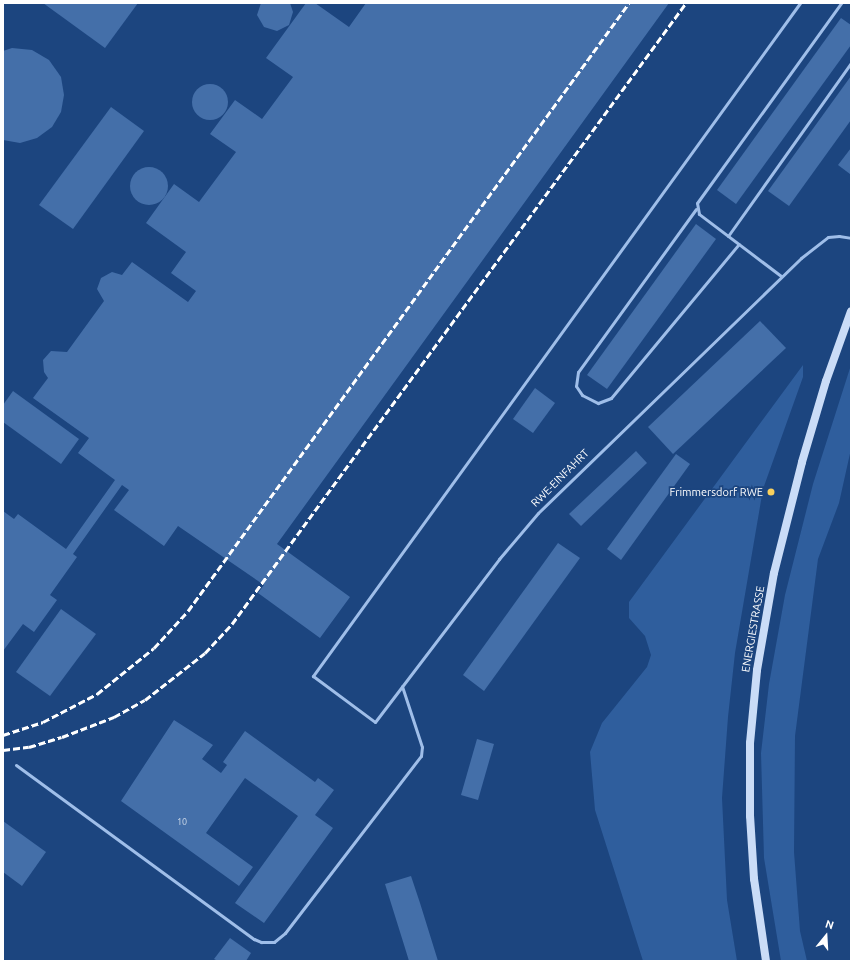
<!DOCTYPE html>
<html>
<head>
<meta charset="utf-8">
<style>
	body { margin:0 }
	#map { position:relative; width:854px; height:964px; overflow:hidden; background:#1c457f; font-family:Ubuntu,sans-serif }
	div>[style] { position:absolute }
	.green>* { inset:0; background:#2f5e9d }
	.building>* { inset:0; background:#446fa9 }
	.round { border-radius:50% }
	.lane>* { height:3px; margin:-1.5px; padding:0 1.5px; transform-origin:1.5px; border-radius:1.5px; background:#9fbee9 }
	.secondary>* { height:8px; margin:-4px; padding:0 4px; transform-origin:4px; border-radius:4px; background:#cadcf7 }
	.rail>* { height:3px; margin-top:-1.5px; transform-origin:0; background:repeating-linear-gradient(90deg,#fff 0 7px,transparent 0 10px) }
	.dots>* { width:11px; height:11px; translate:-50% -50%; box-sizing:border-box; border:2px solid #1c457f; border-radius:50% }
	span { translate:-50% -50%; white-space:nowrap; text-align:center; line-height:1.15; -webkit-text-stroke:3.5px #1c457f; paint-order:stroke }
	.number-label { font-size:9px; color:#d0dbea }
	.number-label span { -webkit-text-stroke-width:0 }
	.street-label { font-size:11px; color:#fff }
	.poi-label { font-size:11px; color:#fff }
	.right { translate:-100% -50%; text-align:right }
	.frame { position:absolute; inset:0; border:4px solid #fff; pointer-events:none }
	.north { position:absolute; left:806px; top:916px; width:40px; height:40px; -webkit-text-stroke:3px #1c457f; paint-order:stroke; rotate:18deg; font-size:11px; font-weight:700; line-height:16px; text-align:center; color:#fff }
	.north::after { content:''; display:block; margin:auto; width:14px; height:18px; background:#fff; clip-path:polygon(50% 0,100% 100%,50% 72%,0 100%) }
</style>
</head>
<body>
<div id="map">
	<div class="green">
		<i style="clip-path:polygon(803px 365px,803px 377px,763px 489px,735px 653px,728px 717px,722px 798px,727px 900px,737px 961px,643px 961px,595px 810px,590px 752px,602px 723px,647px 667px,651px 655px,645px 636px,629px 618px,629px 602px)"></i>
		<i style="clip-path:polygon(851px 365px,851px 449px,839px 503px,818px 559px,795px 736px,794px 852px,800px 931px,807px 961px,781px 961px,764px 858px,761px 753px,769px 684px,785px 595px,813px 484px)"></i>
	</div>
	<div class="building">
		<i style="clip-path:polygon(43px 3px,138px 3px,105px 48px)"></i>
		<i style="clip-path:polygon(261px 3px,290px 3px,293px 12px,289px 25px,277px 31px,264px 27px,257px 15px)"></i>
		<i style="clip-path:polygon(306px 3px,315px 3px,349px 27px,366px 3px,669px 3px,277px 544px,350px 597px,320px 638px,258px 593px,264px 585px,178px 526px,164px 546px,114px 510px,129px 490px,122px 485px,73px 554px,77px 557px,50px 595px,57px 600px,34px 632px,23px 624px,3px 651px,3px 511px,14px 519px,18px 514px,66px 549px,115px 480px,78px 453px,89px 438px,33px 398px,48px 378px,44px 372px,43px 360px,51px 351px,67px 352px,104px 301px,97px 289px,101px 278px,112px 272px,122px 275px,132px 262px,188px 302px,196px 291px,171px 273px,186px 252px,146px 223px,174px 184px,199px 202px,236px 152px,210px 134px,235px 100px,262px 119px,293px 77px,266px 58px)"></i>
		<i style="clip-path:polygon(841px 18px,851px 25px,851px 45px,736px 204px,717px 190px)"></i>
		<i style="clip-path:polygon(12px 48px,32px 50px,49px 60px,61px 77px,64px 95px,61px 112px,52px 127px,37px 138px,20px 143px,3px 140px,3px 51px)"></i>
		<i style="clip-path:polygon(851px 76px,851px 120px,789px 206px,768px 191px)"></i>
		<i class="round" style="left:192px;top:84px;width:36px;height:36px"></i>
		<i style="clip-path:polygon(111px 107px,144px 131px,73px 229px,39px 205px)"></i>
		<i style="clip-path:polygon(851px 148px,851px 172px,850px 174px,838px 165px)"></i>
		<i class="round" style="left:130px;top:167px;width:38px;height:38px"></i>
		<i style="clip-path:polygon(696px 224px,716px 239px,607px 389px,587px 375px)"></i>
		<i style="clip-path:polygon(760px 321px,786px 348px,673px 454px,648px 427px)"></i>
		<i style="clip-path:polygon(535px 388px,555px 403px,533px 433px,513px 419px)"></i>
		<i style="clip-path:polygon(13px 391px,79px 439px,61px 464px,3px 422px,3px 405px)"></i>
		<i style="clip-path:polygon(636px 451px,647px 463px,581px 526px,569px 514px)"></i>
		<i style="clip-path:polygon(676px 454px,690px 464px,621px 560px,607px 549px)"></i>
		<i style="clip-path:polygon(558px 543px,580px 558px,484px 691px,463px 675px)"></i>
		<i style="clip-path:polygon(61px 609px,96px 634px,50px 696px,16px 672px)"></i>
		<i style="clip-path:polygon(174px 720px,213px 745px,202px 759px,221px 773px,227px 765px,223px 762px,245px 731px,315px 782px,318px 778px,334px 790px,315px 815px,333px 828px,264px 923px,235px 903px,298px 816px,245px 778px,206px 833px,253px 867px,239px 886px,121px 801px)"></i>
		<i style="clip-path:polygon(477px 739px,494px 744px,478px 800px,461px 795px)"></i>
		<i style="clip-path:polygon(3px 821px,46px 852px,22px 886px,3px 872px)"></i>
		<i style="clip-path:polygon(411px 876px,420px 903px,438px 961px,409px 961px,405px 948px,385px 884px)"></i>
		<i style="clip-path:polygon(230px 938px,251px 953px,246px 961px,218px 961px,214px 959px)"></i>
	</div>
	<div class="lane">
		<i style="left:800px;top:3px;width:831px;rotate:125.89deg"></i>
		<i style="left:313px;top:676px;width:77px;rotate:36.6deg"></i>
		<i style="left:375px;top:722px;width:205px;rotate:-52.7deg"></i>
		<i style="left:499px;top:559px;width:60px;rotate:-49.7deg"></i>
		<i style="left:538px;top:513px;width:366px;rotate:-44.1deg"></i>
		<i style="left:801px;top:258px;width:34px;rotate:-38deg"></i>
		<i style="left:828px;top:237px;width:11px;rotate:-5deg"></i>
		<i style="left:839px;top:236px;width:12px;rotate:9deg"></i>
		<i style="left:696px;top:209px;width:201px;rotate:125.9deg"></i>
		<i style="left:578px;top:372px;width:14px;rotate:98deg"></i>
		<i style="left:576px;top:386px;width:11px;rotate:56deg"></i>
		<i style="left:582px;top:395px;width:18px;rotate:27deg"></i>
		<i style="left:598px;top:403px;width:14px;rotate:-21deg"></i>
		<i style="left:611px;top:398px;width:200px;rotate:-50.3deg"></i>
		<i style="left:728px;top:236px;width:212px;rotate:-54.6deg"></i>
		<i style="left:781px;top:276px;width:103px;rotate:-142.9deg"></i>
		<i style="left:699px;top:214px;width:11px;rotate:-100deg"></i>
		<i style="left:697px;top:203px;width:246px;rotate:-54.2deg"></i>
		<i style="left:16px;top:765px;width:295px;rotate:36.2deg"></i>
		<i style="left:254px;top:939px;width:8px;rotate:23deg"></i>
		<i style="left:261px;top:942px;width:13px"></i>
		<i style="left:274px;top:942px;width:14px;rotate:-39deg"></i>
		<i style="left:285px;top:933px;width:223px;rotate:-52.5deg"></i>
		<i style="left:421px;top:756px;width:9px;rotate:-84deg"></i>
		<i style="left:422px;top:747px;width:64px;rotate:-108.2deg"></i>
	</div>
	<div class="secondary">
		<i style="left:766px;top:961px;width:83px;rotate:-98.3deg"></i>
		<i style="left:754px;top:879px;width:63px;rotate:-93.6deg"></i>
		<i style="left:750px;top:816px;width:73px;rotate:-90deg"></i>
		<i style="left:750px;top:743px;width:73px;rotate:-84.5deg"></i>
		<i style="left:757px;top:670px;width:98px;rotate:-80.1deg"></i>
		<i style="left:774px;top:573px;width:114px;rotate:-75.8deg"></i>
		<i style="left:802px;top:462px;width:84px;rotate:-73.5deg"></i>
		<i style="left:826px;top:381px;width:74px;rotate:-70.3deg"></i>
	</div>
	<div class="rail">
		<i style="left:3px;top:735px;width:42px;rotate:-18deg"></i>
		<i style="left:43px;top:722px;width:61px;rotate:-27.4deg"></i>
		<i style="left:97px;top:694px;width:73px;rotate:-38.9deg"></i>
		<i style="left:154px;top:648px;width:50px;rotate:-47.4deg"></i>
		<i style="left:188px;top:611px;width:751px;rotate:-54.05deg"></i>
		<i style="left:3px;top:750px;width:26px;rotate:-7deg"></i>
		<i style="left:29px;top:747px;width:34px;rotate:-17deg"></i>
		<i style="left:62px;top:737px;width:56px;rotate:-21deg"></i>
		<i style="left:114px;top:717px;width:35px;rotate:-29deg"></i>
		<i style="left:145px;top:700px;width:76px;rotate:-38.1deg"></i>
		<i style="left:205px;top:653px;width:40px;rotate:-47deg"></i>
		<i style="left:232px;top:624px;width:769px;rotate:-53.83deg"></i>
	</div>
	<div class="dots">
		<i style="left:771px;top:492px;background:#f9d05d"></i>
	</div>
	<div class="number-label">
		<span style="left:182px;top:822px">10</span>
	</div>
	<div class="street-label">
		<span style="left:560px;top:478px;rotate:-45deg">RWE-EINFAHRT</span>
		<span style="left:753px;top:629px;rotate:-80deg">ENERGIESTRASSE</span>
	</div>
	<div class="poi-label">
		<span class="right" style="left:763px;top:492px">Frimmersdorf RWE</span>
	</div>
	<div class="frame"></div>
	<div class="north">N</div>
</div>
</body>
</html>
